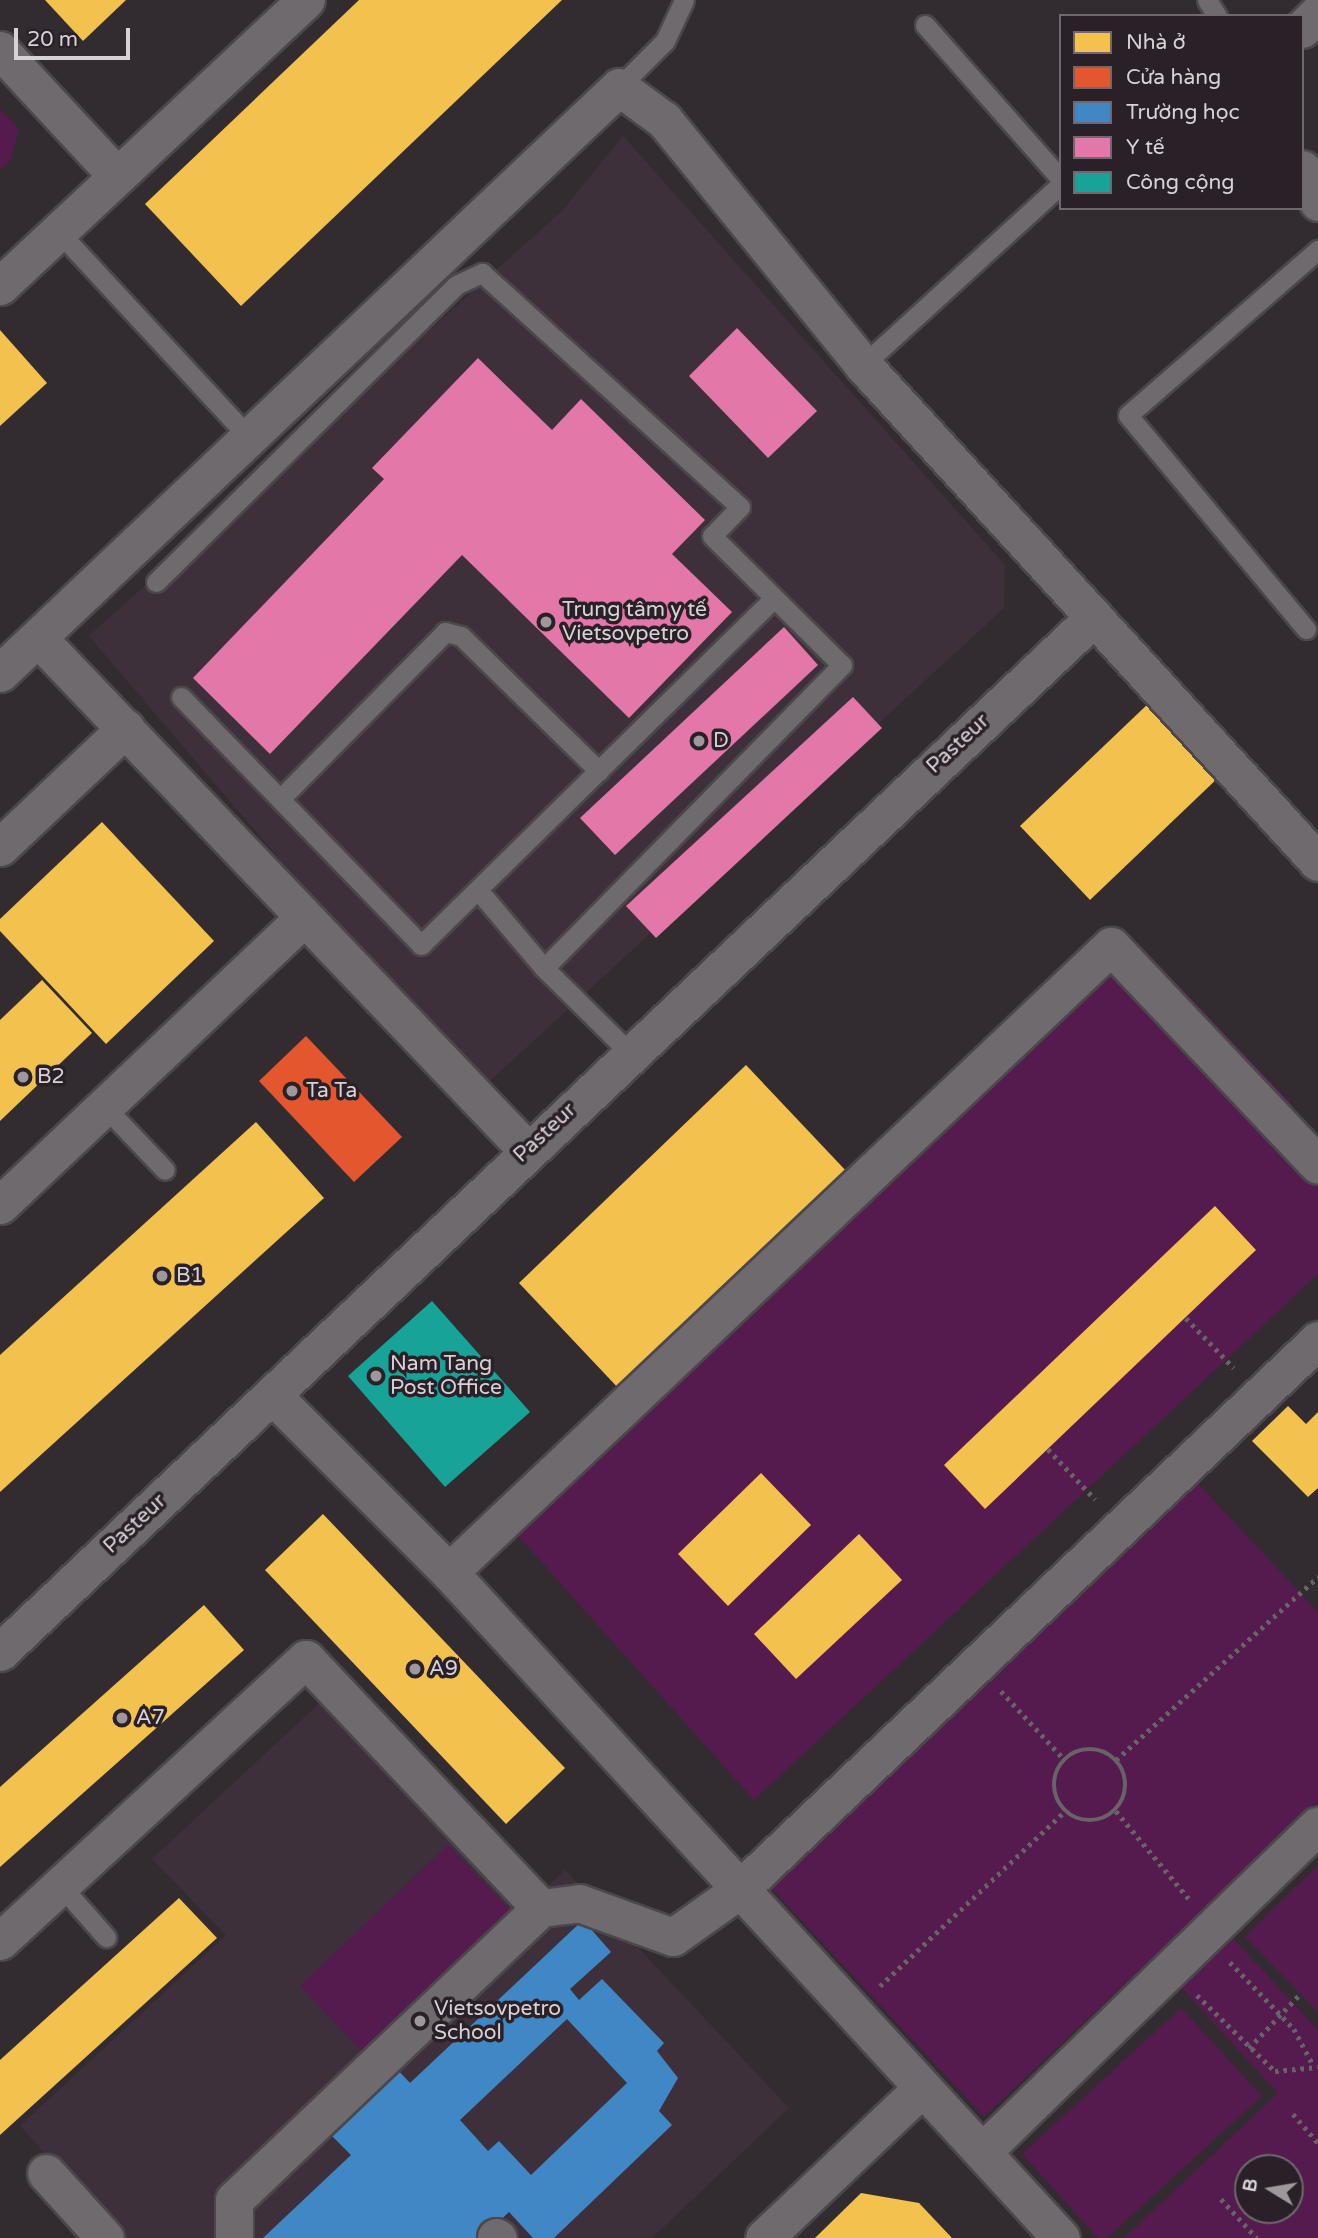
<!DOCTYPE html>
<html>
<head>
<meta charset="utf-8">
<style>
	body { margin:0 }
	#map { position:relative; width:1318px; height:2238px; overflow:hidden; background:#322c31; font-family:"Varela Round",sans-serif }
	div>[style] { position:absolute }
	.built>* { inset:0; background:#3d303b }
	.green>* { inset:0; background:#551a4e }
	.homes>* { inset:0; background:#f2c14e }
	.shops>* { inset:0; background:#e4572e }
	.schools>* { inset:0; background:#3f88c5 }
	.health>* { inset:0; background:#e377a8 }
	.public>* { inset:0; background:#17a398 }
	.path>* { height:4.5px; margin-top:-2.25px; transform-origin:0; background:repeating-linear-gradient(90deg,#686367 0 3.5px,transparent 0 8.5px) }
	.path>.ring { margin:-2.25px; padding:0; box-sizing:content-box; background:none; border:4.5px solid #686367; border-radius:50% }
	.roads { filter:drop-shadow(2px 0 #4c474b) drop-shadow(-2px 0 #4c474b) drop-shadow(0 2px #4c474b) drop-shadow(0 -2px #4c474b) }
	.service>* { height:19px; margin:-9.5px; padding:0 9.5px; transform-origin:9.5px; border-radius:9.5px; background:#6e6a6d }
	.minor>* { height:37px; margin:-18.5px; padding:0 18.5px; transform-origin:18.5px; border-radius:18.5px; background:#6e6a6d }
	.dots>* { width:19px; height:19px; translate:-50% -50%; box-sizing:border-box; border:4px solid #2a2128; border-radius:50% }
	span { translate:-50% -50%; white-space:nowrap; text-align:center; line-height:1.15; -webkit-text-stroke:7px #2a2128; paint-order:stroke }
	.poi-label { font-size:21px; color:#d8d2d7 }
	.left { translate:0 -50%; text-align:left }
	.street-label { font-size:21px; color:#d8d2d7 }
	.legend { position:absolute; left:1059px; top:14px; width:245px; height:196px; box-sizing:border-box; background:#2a2128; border:2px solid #70686e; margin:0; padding:9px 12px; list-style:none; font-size:21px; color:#d8d2d7 }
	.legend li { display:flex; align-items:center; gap:14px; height:35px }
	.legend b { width:35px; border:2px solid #70686e }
	.north { position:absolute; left:1234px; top:2154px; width:70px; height:70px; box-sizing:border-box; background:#2a2128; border:2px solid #70686e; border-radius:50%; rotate:281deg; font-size:19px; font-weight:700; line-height:28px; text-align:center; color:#d8d2d7 }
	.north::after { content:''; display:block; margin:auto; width:24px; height:32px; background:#9e989d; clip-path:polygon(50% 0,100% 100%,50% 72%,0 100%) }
	.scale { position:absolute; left:14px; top:28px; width:116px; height:32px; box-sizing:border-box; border:4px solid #d8d2d7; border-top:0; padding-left:9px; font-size:21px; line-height:24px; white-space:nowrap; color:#d8d2d7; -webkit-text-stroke:5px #2a2128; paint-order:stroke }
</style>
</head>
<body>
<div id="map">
	<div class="built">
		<i style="clip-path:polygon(623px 136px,1005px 565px,1004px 608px,478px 1092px,89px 636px,563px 210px)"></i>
		<i style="clip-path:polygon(325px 1698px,522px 1911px,565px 1870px,789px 2108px,652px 2238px,121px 2238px,20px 2126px,226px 1935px,152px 1859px)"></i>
	</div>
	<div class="green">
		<i style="clip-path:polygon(0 109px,19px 129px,10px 161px,0 170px)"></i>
		<i style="clip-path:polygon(1131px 936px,1291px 1103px,1294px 1140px,1318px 1164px,1318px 1274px,754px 1800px,511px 1528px)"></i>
		<i style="clip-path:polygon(1175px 1459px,1318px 1612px,1318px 1801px,984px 2117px,748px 1863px)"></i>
		<i style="clip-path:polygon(448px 1845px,514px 1914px,366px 2056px,300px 1986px)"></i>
		<i style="clip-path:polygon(1318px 1865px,1318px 2012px,1245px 1937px)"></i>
		<i style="clip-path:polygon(evenodd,1227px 1932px,1318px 2030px,1318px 2238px,1124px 2238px,1278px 2093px,1175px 1981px,1227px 1932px,1248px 2168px,1290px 2168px,1290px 2210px,1248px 2210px,1248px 2168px)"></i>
		<i style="clip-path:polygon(1181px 2008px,1262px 2096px,1107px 2238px,1098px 2238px,1022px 2154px)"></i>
	</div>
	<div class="homes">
		<i style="clip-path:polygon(45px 0,126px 0,83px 41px)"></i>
		<i style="clip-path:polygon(359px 0,562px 0,241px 306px,145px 204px)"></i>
		<i style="clip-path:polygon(0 330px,47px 383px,0 426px)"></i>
		<i style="clip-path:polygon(1151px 701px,1221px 775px,1090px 900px,1020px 826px)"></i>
		<i style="clip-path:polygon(102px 822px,214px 941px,106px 1044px,0 931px,0 919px)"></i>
		<i style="clip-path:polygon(42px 980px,92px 1033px,0 1121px,0 1020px)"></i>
		<i style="clip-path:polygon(746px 1065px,849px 1174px,621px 1391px,519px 1283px)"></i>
		<i style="clip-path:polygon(256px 1122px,324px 1198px,0 1492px,0 1355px)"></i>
		<i style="clip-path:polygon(1215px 1206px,1256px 1250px,985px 1509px,944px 1465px)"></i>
		<i style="clip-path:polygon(1288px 1406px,1306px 1424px,1318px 1412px,1318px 1488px,1308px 1497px,1252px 1441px)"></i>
		<i style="clip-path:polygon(761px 1473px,811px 1525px,728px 1606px,678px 1554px)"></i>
		<i style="clip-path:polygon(323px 1514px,565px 1768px,506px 1824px,265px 1570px)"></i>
		<i style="clip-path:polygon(859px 1534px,902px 1580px,796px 1679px,754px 1634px)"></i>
		<i style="clip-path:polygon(204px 1605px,244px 1650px,0 1867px,0 1787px)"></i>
		<i style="clip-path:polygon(179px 1898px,217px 1938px,0 2135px,0 2060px)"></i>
		<i style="clip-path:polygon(861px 2193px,919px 2203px,952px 2238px,815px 2238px)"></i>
	</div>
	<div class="shops">
		<i style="clip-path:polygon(306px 1036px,402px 1137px,354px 1182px,259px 1081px)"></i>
	</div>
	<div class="schools">
		<i style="clip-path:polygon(evenodd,583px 1920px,611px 1952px,570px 1989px,579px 2000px,602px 1979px,664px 2043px,657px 2051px,678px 2078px,659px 2111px,672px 2125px,554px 2238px,533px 2238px,509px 2212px,482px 2238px,263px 2238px,351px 2155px,327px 2131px,395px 2067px,410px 2083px,583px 1920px,567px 2019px,627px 2083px,531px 2175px,499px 2141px,488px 2151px,460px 2120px,567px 2019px)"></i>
	</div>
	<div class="health">
		<i style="clip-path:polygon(737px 328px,817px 411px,768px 458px,689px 376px)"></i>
		<i style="clip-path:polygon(478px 358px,552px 430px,581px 399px,705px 520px,672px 554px,732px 612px,629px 718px,462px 555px,270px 754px,193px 678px,384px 479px,372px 468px)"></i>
		<i style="clip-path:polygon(784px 627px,818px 665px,615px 855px,580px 818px)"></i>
		<i style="clip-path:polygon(853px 697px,882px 728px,656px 938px,626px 906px)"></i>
	</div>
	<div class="public">
		<i style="clip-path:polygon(432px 1301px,530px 1412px,445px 1487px,348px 1376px)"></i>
	</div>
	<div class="path">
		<i style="left:1186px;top:1318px;width:69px;rotate:46.2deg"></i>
		<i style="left:1048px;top:1449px;width:69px;rotate:46.8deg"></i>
		<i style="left:1001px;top:1691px;width:94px;rotate:47.2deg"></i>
		<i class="ring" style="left:1054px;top:1749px;width:67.5px;height:67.5px"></i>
		<i style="left:1116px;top:1760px;width:273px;rotate:-42.2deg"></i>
		<i style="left:1116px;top:1811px;width:114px;rotate:50.3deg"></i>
		<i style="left:1230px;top:1962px;width:93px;rotate:46.3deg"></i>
		<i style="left:1294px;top:2029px;width:38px;rotate:62deg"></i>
		<i style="left:880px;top:1986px;width:255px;rotate:-43.4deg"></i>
		<i style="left:1197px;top:1995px;width:109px;rotate:44.3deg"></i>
		<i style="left:1275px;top:2071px;width:43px;rotate:-5.3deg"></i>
		<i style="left:1249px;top:2048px;width:74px;rotate:-46.6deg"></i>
		<i style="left:1293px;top:2114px;width:38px;rotate:49deg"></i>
		<i style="left:1221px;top:2199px;width:53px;rotate:47.3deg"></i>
	</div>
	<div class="roads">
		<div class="service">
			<i style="left:1207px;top:0;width:19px;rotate:58deg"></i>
			<i style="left:925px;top:25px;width:205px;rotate:48.6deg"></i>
			<i style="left:619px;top:87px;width:65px;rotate:-45deg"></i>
			<i style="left:665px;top:41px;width:45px;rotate:-65.1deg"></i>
			<i style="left:58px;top:231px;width:280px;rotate:47.2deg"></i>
			<i style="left:863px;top:365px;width:268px;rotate:-42.4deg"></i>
			<i style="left:156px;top:582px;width:422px;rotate:-44.7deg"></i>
			<i style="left:456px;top:285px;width:29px;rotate:-25deg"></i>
			<i style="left:482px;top:273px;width:348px;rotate:42.2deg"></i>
			<i style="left:740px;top:507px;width:40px;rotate:134deg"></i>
			<i style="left:712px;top:536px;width:183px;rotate:44.8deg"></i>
			<i style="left:842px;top:665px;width:425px;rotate:134.5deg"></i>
			<i style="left:1306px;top:629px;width:278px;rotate:-129.8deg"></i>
			<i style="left:1128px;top:415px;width:252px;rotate:-41deg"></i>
			<i style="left:181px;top:697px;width:345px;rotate:45.9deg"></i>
			<i style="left:421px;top:945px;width:495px;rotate:-44.5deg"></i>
			<i style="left:280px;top:799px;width:235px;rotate:-45.3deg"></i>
			<i style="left:445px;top:632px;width:16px;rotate:14deg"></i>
			<i style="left:461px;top:636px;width:193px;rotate:44.4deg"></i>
			<i style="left:478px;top:890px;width:102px;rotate:49.8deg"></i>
			<i style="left:544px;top:968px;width:121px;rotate:44.7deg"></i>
			<i style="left:104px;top:1106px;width:88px;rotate:46.4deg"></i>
			<i style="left:62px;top:1887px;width:67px;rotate:48.7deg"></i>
		</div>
		<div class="minor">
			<i style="left:1302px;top:29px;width:23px;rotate:-45deg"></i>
			<i style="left:0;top:50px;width:171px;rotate:47.1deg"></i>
			<i style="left:1302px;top:169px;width:37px;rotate:64deg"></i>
			<i style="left:0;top:286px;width:419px;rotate:-43.1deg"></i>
			<i style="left:38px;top:638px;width:708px;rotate:46.32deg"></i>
			<i style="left:0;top:673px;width:852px;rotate:-43.43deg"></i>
			<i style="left:619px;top:87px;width:56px;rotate:36.3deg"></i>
			<i style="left:664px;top:120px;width:316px;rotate:50.9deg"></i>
			<i style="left:863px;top:365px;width:674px;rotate:47.53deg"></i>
			<i style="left:0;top:847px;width:173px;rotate:-43.4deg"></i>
			<i style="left:0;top:1205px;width:417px;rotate:-43.4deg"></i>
			<i style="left:272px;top:1395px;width:250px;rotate:45deg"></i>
			<i style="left:449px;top:1572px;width:904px;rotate:47.42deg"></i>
			<i style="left:449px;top:1572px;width:911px;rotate:-43.4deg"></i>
			<i style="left:1111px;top:946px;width:301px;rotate:46.6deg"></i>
			<i style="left:0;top:1652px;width:1506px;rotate:-43.41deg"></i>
			<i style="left:0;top:1941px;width:416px;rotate:-42.7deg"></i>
			<i style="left:306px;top:1659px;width:342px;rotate:46.7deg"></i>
			<i style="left:541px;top:1908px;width:38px;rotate:-7deg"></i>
			<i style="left:579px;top:1903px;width:100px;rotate:19.9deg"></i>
			<i style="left:673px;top:1937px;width:80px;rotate:-35.3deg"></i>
			<i style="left:738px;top:1891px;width:800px;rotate:-43.53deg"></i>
			<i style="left:983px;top:2151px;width:467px;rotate:-44.2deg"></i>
			<i style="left:46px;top:2173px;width:88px;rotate:47.8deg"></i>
			<i style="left:496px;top:2237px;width:2px;rotate:27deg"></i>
			<i style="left:234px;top:2238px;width:38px;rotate:-90deg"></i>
			<i style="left:234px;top:2200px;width:424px;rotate:-43.6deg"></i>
			<i style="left:764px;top:2238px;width:216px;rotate:-43.5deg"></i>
		</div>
	</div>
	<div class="dots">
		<i style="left:546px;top:622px;background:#9e989d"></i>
		<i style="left:699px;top:741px;background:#9e989d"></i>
		<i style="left:23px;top:1077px;background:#9e989d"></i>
		<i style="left:292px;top:1091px;background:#9e989d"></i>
		<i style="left:162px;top:1276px;background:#9e989d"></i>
		<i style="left:376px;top:1376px;background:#9e989d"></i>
		<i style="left:415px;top:1669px;background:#9e989d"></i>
		<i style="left:122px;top:1718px;background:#9e989d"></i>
		<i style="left:420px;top:2021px;background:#9e989d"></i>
	</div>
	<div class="poi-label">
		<span class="left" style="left:562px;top:622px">Trung tâm y tế<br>Vietsovpetro</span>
		<span class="left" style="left:713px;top:741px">D</span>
		<span class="left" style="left:37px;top:1077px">B2</span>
		<span class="left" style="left:306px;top:1091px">Ta Ta</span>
		<span class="left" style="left:176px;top:1276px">B1</span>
		<span class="left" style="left:390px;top:1376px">Nam Tang<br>Post Office</span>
		<span class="left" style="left:429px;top:1669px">A9</span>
		<span class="left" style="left:136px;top:1718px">A7</span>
		<span class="left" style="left:434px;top:2021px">Vietsovpetro<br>School</span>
	</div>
	<div class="street-label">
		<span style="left:958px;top:744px;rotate:-43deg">Pasteur</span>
		<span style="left:545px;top:1133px;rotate:-43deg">Pasteur</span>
		<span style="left:135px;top:1524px;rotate:-43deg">Pasteur</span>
	</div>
	<ul class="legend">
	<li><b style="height:19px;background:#f2c14e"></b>Nhà ở</li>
	<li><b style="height:19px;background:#e4572e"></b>Cửa hàng</li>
	<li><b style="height:19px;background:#3f88c5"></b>Trường học</li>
	<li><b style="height:19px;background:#e377a8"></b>Y tế</li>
	<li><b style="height:19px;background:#17a398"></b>Công cộng</li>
	</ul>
	<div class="north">B</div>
	<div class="scale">20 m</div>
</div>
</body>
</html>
